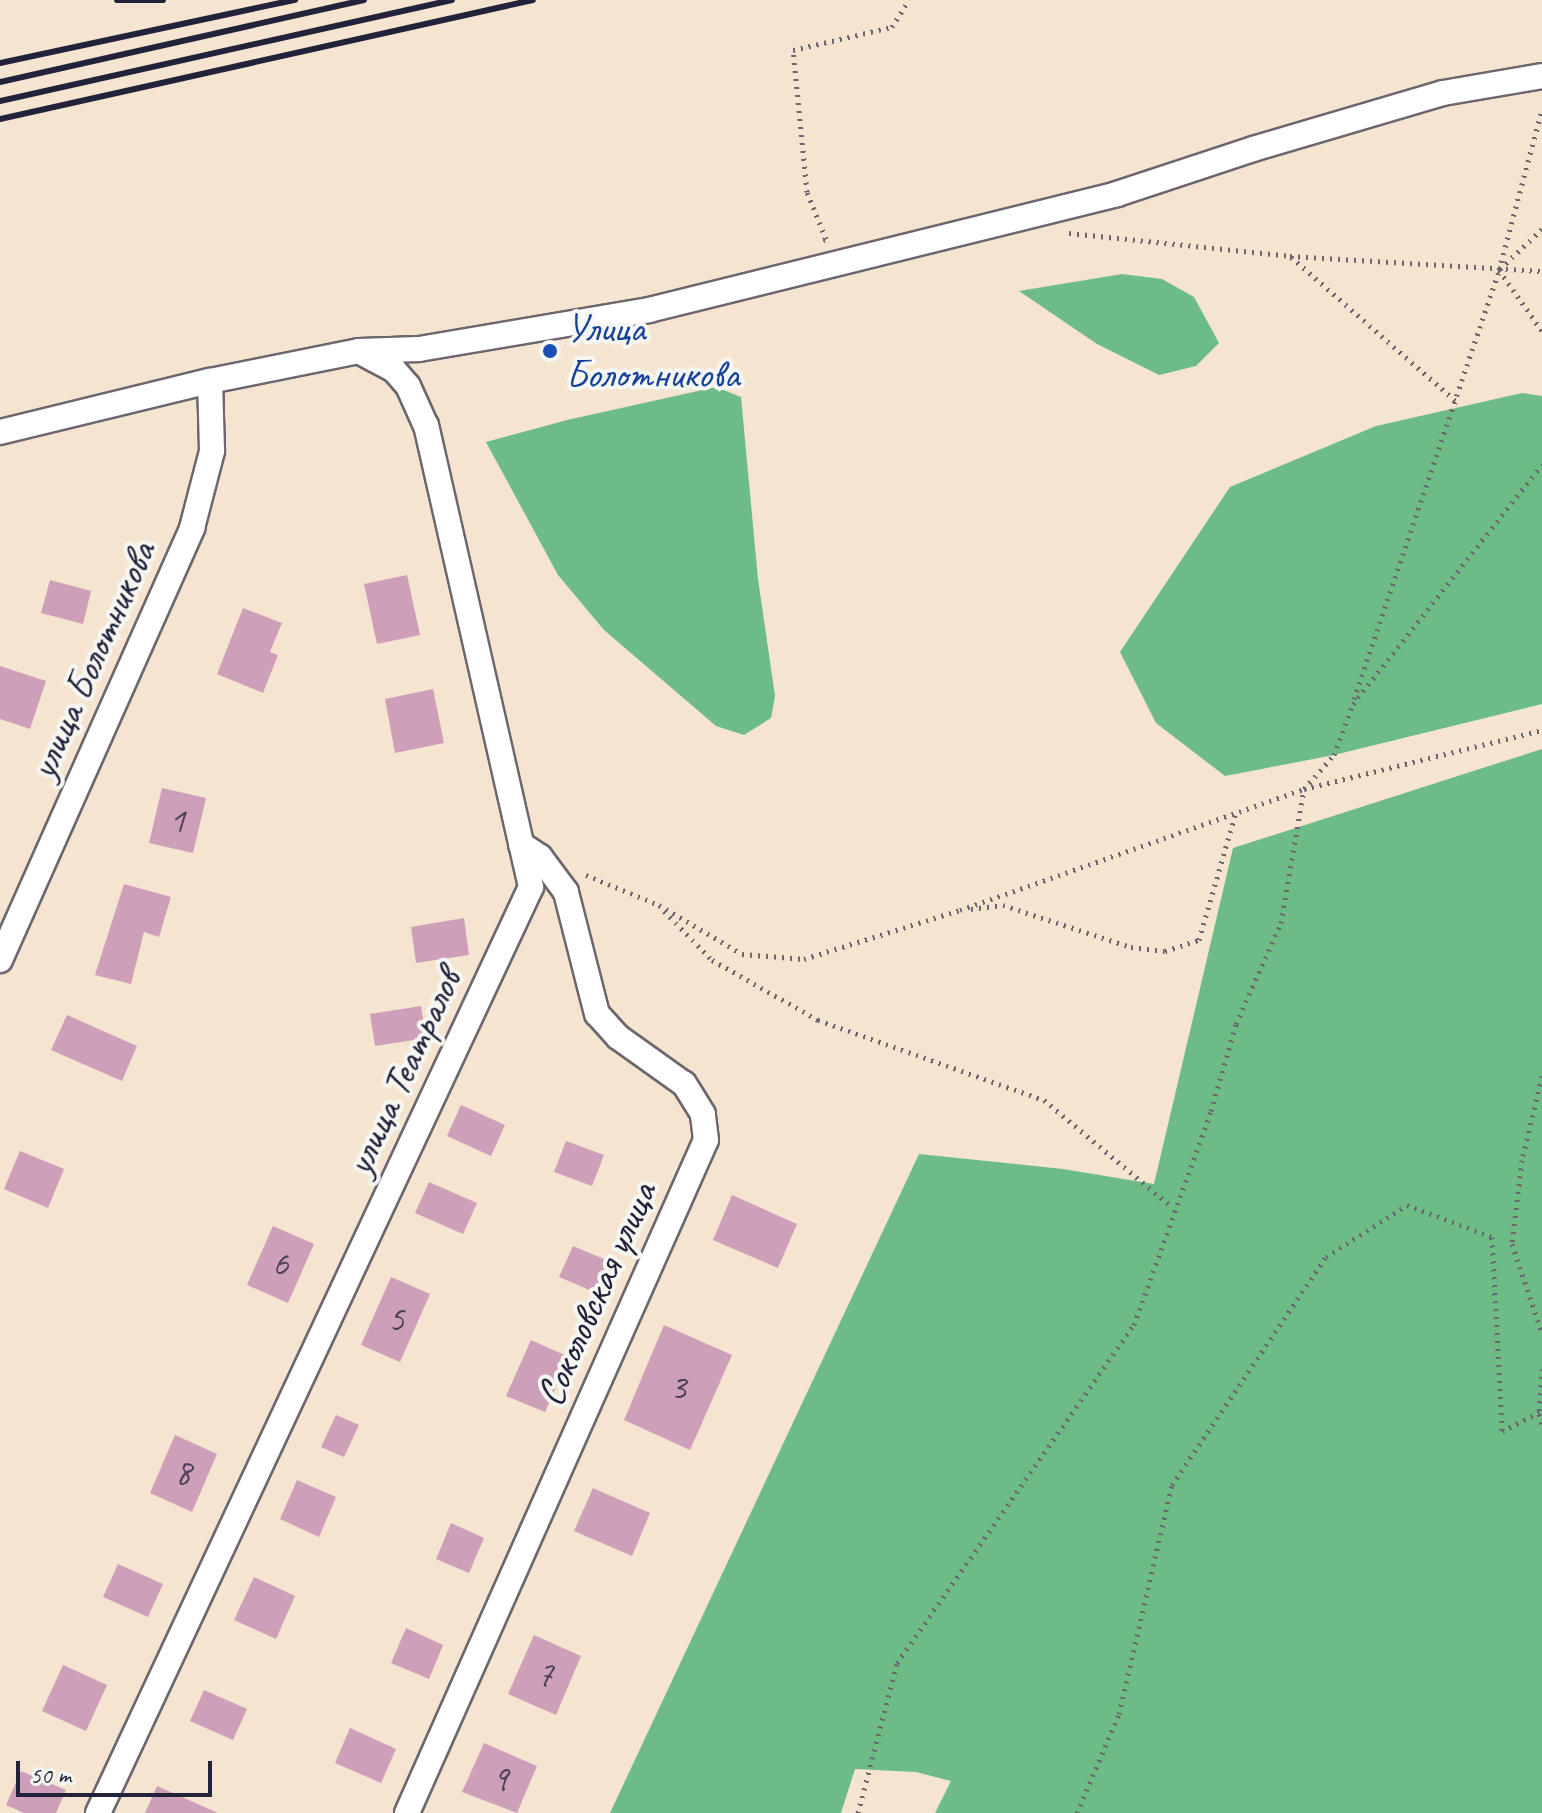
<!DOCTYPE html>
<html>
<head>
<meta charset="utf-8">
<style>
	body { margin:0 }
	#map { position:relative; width:1542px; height:1813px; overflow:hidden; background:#f5e4cf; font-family:Caveat,sans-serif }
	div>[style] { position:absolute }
	.forest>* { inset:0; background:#6dbc85 }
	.building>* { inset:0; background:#cd9fb9 }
	.path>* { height:5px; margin-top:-2.5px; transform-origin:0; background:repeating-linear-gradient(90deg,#6c666f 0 2px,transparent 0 8px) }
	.roads { filter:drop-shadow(2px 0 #6c666f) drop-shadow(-2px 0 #6c666f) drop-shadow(0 2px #6c666f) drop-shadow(0 -2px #6c666f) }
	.minor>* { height:24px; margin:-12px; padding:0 12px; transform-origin:12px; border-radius:12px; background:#fff }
	.rail>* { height:6px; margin:-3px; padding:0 3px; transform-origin:3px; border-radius:3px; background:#22223b }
	.dots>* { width:22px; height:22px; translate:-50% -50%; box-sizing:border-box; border:4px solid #f6f6f2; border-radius:50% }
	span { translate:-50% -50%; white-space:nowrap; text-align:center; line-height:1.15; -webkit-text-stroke:8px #f6f6f2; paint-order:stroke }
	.number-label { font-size:36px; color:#4d415a }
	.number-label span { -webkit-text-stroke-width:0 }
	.transit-label { font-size:40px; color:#164399 }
	.left { translate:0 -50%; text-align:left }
	.street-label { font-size:40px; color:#22223b }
	.scale { position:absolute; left:16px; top:1761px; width:196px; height:36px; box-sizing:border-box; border:4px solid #22223b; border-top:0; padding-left:10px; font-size:24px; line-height:28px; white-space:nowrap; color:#22223b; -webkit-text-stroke:6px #f6f6f2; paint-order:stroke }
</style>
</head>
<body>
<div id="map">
	<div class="forest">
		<i style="clip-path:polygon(1122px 274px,1162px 279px,1194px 297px,1219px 343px,1196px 366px,1159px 375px,1097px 344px,1019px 291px)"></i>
		<i style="clip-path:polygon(716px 387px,741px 397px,758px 579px,775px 696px,771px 718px,744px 735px,716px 726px,604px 630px,558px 575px,486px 442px,567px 420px)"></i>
		<i style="clip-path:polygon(1522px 393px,1542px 396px,1542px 704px,1334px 755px,1225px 776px,1156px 723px,1120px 652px,1230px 487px,1376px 426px)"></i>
		<i style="clip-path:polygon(1542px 749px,1542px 1813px,935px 1813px,951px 1781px,916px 1772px,855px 1769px,841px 1813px,610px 1813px,919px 1154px,1063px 1169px,1154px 1184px,1233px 848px)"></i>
	</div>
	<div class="building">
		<i style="clip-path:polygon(407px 575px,420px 635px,377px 644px,364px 584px)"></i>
		<i style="clip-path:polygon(50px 580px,91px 591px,83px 624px,41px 613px)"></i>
		<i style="clip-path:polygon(243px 608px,282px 623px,270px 652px,278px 655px,263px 693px,217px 674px)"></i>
		<i style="clip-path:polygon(0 666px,46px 681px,30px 729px,0 719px)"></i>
		<i style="clip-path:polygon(433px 689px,444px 743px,395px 753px,385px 699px)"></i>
		<i style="clip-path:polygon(162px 788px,206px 798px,193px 853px,149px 843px)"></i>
		<i style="clip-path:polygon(124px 884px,171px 897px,159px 937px,144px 932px,131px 984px,95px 975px)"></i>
		<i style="clip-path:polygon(464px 918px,469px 955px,416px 963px,411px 927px)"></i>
		<i style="clip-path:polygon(421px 1006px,426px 1038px,375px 1046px,370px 1014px)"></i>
		<i style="clip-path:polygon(67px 1015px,137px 1046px,122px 1081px,51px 1050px)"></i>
		<i style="clip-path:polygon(461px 1105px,505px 1125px,491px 1156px,447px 1136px)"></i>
		<i style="clip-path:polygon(566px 1141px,604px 1155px,592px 1186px,554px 1172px)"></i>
		<i style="clip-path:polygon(20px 1151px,64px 1169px,48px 1208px,4px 1189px)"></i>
		<i style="clip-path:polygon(429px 1182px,477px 1203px,463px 1234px,415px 1213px)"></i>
		<i style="clip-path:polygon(732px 1195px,797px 1224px,778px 1268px,713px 1240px)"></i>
		<i style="clip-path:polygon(273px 1226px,314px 1244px,288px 1303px,247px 1285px)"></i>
		<i style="clip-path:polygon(573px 1246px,618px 1265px,604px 1296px,559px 1277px)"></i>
		<i style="clip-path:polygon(391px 1277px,430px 1294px,400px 1362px,361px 1345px)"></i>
		<i style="clip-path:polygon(664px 1325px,732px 1355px,690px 1450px,624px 1420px)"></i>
		<i style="clip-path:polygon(531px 1340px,569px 1357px,545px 1412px,506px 1396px)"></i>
		<i style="clip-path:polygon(336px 1415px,359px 1425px,344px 1457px,321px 1447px)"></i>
		<i style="clip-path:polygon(175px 1435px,217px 1454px,192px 1512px,150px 1493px)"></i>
		<i style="clip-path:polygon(297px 1480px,336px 1497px,319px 1537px,280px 1519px)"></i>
		<i style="clip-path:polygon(593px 1488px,650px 1513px,632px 1556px,574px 1531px)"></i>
		<i style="clip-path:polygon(451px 1523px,484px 1538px,469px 1573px,436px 1559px)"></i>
		<i style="clip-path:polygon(118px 1564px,163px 1584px,148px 1617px,103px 1597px)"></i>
		<i style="clip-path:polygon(254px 1577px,295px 1596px,276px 1639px,234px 1620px)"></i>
		<i style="clip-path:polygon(406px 1628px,443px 1645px,429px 1679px,391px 1663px)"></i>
		<i style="clip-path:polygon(534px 1635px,581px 1656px,556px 1715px,508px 1694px)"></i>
		<i style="clip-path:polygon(63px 1665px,107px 1685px,86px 1731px,42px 1711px)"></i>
		<i style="clip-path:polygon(204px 1690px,247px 1709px,233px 1740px,190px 1721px)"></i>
		<i style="clip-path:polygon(350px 1728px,396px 1749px,381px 1783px,335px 1763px)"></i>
		<i style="clip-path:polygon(484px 1743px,537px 1766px,517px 1813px,462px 1792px)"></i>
		<i style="clip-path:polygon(21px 1771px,66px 1790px,56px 1813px,24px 1813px,6px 1805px)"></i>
		<i style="clip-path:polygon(157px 1786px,218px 1813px,145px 1813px)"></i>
	</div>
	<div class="path">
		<i style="left:1542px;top:229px;width:59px;rotate:136.4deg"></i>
		<i style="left:1499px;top:270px;width:75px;rotate:54.8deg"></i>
		<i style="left:1069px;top:233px;width:222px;rotate:5.9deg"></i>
		<i style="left:1290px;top:256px;width:252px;rotate:3.4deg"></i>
		<i style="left:823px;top:240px;width:3px;rotate:-18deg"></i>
		<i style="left:826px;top:239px;width:51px;rotate:-112deg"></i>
		<i style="left:807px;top:192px;width:143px;rotate:-95.6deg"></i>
		<i style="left:793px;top:50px;width:102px;rotate:-13.1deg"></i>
		<i style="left:892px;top:27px;width:32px;rotate:-58deg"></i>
		<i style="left:1291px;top:257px;width:218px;rotate:41.1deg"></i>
		<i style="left:1354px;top:699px;width:453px;rotate:-71.3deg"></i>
		<i style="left:1499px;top:270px;width:167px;rotate:-75deg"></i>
		<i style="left:586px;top:875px;width:79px;rotate:22.3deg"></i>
		<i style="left:659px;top:905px;width:96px;rotate:30.6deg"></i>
		<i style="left:742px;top:954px;width:62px;rotate:4.6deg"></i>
		<i style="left:804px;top:959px;width:164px;rotate:-17.4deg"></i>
		<i style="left:960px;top:910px;width:365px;rotate:-19.4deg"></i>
		<i style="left:1304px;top:789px;width:245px;rotate:-13.9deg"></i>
		<i style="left:971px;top:909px;width:32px;rotate:-7deg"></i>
		<i style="left:1003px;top:905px;width:135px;rotate:18.2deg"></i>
		<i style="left:1131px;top:947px;width:34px;rotate:7deg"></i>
		<i style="left:1165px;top:951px;width:36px;rotate:-18deg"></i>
		<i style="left:1199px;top:940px;width:130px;rotate:-73.9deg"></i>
		<i style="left:664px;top:911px;width:69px;rotate:45.6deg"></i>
		<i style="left:712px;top:960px;width:122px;rotate:29.5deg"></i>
		<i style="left:818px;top:1020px;width:240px;rotate:19.5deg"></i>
		<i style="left:1044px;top:1100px;width:168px;rotate:39.9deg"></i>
		<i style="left:1542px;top:1076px;width:86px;rotate:103.4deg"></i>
		<i style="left:1522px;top:1160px;width:85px;rotate:96.8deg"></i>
		<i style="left:1512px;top:1244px;width:94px;rotate:71.4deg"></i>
		<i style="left:1542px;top:1369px;width:45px;rotate:93.8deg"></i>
		<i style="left:1539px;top:1414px;width:13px;rotate:77deg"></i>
		<i style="left:858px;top:1813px;width:155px;rotate:-75.4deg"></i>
		<i style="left:897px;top:1663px;width:413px;rotate:-55deg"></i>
		<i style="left:1134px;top:1325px;width:227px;rotate:-70.2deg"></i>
		<i style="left:1211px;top:1111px;width:91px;rotate:-74deg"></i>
		<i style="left:1236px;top:1024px;width:111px;rotate:-66deg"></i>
		<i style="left:1281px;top:923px;width:136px;rotate:-80.3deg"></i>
		<i style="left:1304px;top:789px;width:45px;rotate:-48.6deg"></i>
		<i style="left:1334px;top:755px;width:54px;rotate:-69.6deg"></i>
		<i style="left:1353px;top:704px;width:305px;rotate:-51.7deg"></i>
		<i style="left:1077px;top:1813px;width:108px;rotate:-67deg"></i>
		<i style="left:1119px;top:1714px;width:235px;rotate:-77deg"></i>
		<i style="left:1172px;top:1485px;width:275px;rotate:-56deg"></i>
		<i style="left:1326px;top:1257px;width:96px;rotate:-32.7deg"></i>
		<i style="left:1407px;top:1205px;width:91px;rotate:20.6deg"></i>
		<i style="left:1492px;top:1237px;width:194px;rotate:87deg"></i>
		<i style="left:1502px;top:1431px;width:45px;rotate:-26.6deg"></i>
	</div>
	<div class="roads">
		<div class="minor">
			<i style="left:0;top:432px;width:216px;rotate:-13.7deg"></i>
			<i style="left:210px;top:381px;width:152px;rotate:-11.4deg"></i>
			<i style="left:359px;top:351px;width:60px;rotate:-1.9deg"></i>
			<i style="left:419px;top:349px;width:233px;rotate:-9.6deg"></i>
			<i style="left:649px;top:310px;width:482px;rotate:-13.9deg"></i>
			<i style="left:1117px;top:194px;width:143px;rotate:-18.3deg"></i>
			<i style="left:1253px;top:149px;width:198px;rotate:-16.4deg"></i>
			<i style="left:1443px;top:93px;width:100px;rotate:-9.7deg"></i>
			<i style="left:0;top:960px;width:473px;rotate:-66deg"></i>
			<i style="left:192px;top:528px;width:80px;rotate:-75.4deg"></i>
			<i style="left:212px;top:451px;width:70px;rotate:-91.6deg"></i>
			<i style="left:98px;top:1813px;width:1022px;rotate:-64.94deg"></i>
			<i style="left:531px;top:887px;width:473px;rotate:-102.8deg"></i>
			<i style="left:426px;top:426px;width:44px;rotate:-114.2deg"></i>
			<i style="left:408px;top:386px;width:21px;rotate:-131deg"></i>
			<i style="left:394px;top:370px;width:40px;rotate:-152deg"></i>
			<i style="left:407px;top:1813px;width:736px;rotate:-66.05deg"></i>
			<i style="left:706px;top:1140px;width:26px;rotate:-97deg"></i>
			<i style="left:703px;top:1114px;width:36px;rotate:-122deg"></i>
			<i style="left:684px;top:1084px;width:81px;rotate:-144.5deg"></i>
			<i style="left:618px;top:1037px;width:31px;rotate:-132deg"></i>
			<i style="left:597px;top:1014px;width:126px;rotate:-104.3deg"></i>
			<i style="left:566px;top:892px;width:44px;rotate:-126.6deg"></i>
			<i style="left:540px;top:857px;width:23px;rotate:-146deg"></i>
		</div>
	</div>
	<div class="rail">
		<i style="left:117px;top:0;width:46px"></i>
		<i style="left:0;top:63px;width:302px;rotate:-12.1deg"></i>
		<i style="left:0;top:82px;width:373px;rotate:-12.7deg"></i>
		<i style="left:0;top:101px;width:463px;rotate:-12.6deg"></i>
		<i style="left:0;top:119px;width:546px;rotate:-12.59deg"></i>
	</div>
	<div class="dots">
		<i style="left:550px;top:351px;background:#1a4fb4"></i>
	</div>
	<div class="number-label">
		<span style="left:177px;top:821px">1</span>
		<span style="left:280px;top:1264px">6</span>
		<span style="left:396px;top:1320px">5</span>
		<span style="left:678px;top:1388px">3</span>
		<span style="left:183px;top:1473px">8</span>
		<span style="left:545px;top:1675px">7</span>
		<span style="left:500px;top:1779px">9</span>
	</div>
	<div class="transit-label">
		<span class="left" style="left:566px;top:351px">Улица<br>Болотникова</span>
	</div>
	<div class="street-label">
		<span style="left:92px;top:660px;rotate:-66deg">улица Болотникова</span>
		<span style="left:403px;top:1072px;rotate:-65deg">улица Театралов</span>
		<span style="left:596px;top:1294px;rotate:-66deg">Соколовская улица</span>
	</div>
	<div class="scale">50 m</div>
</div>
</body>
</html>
